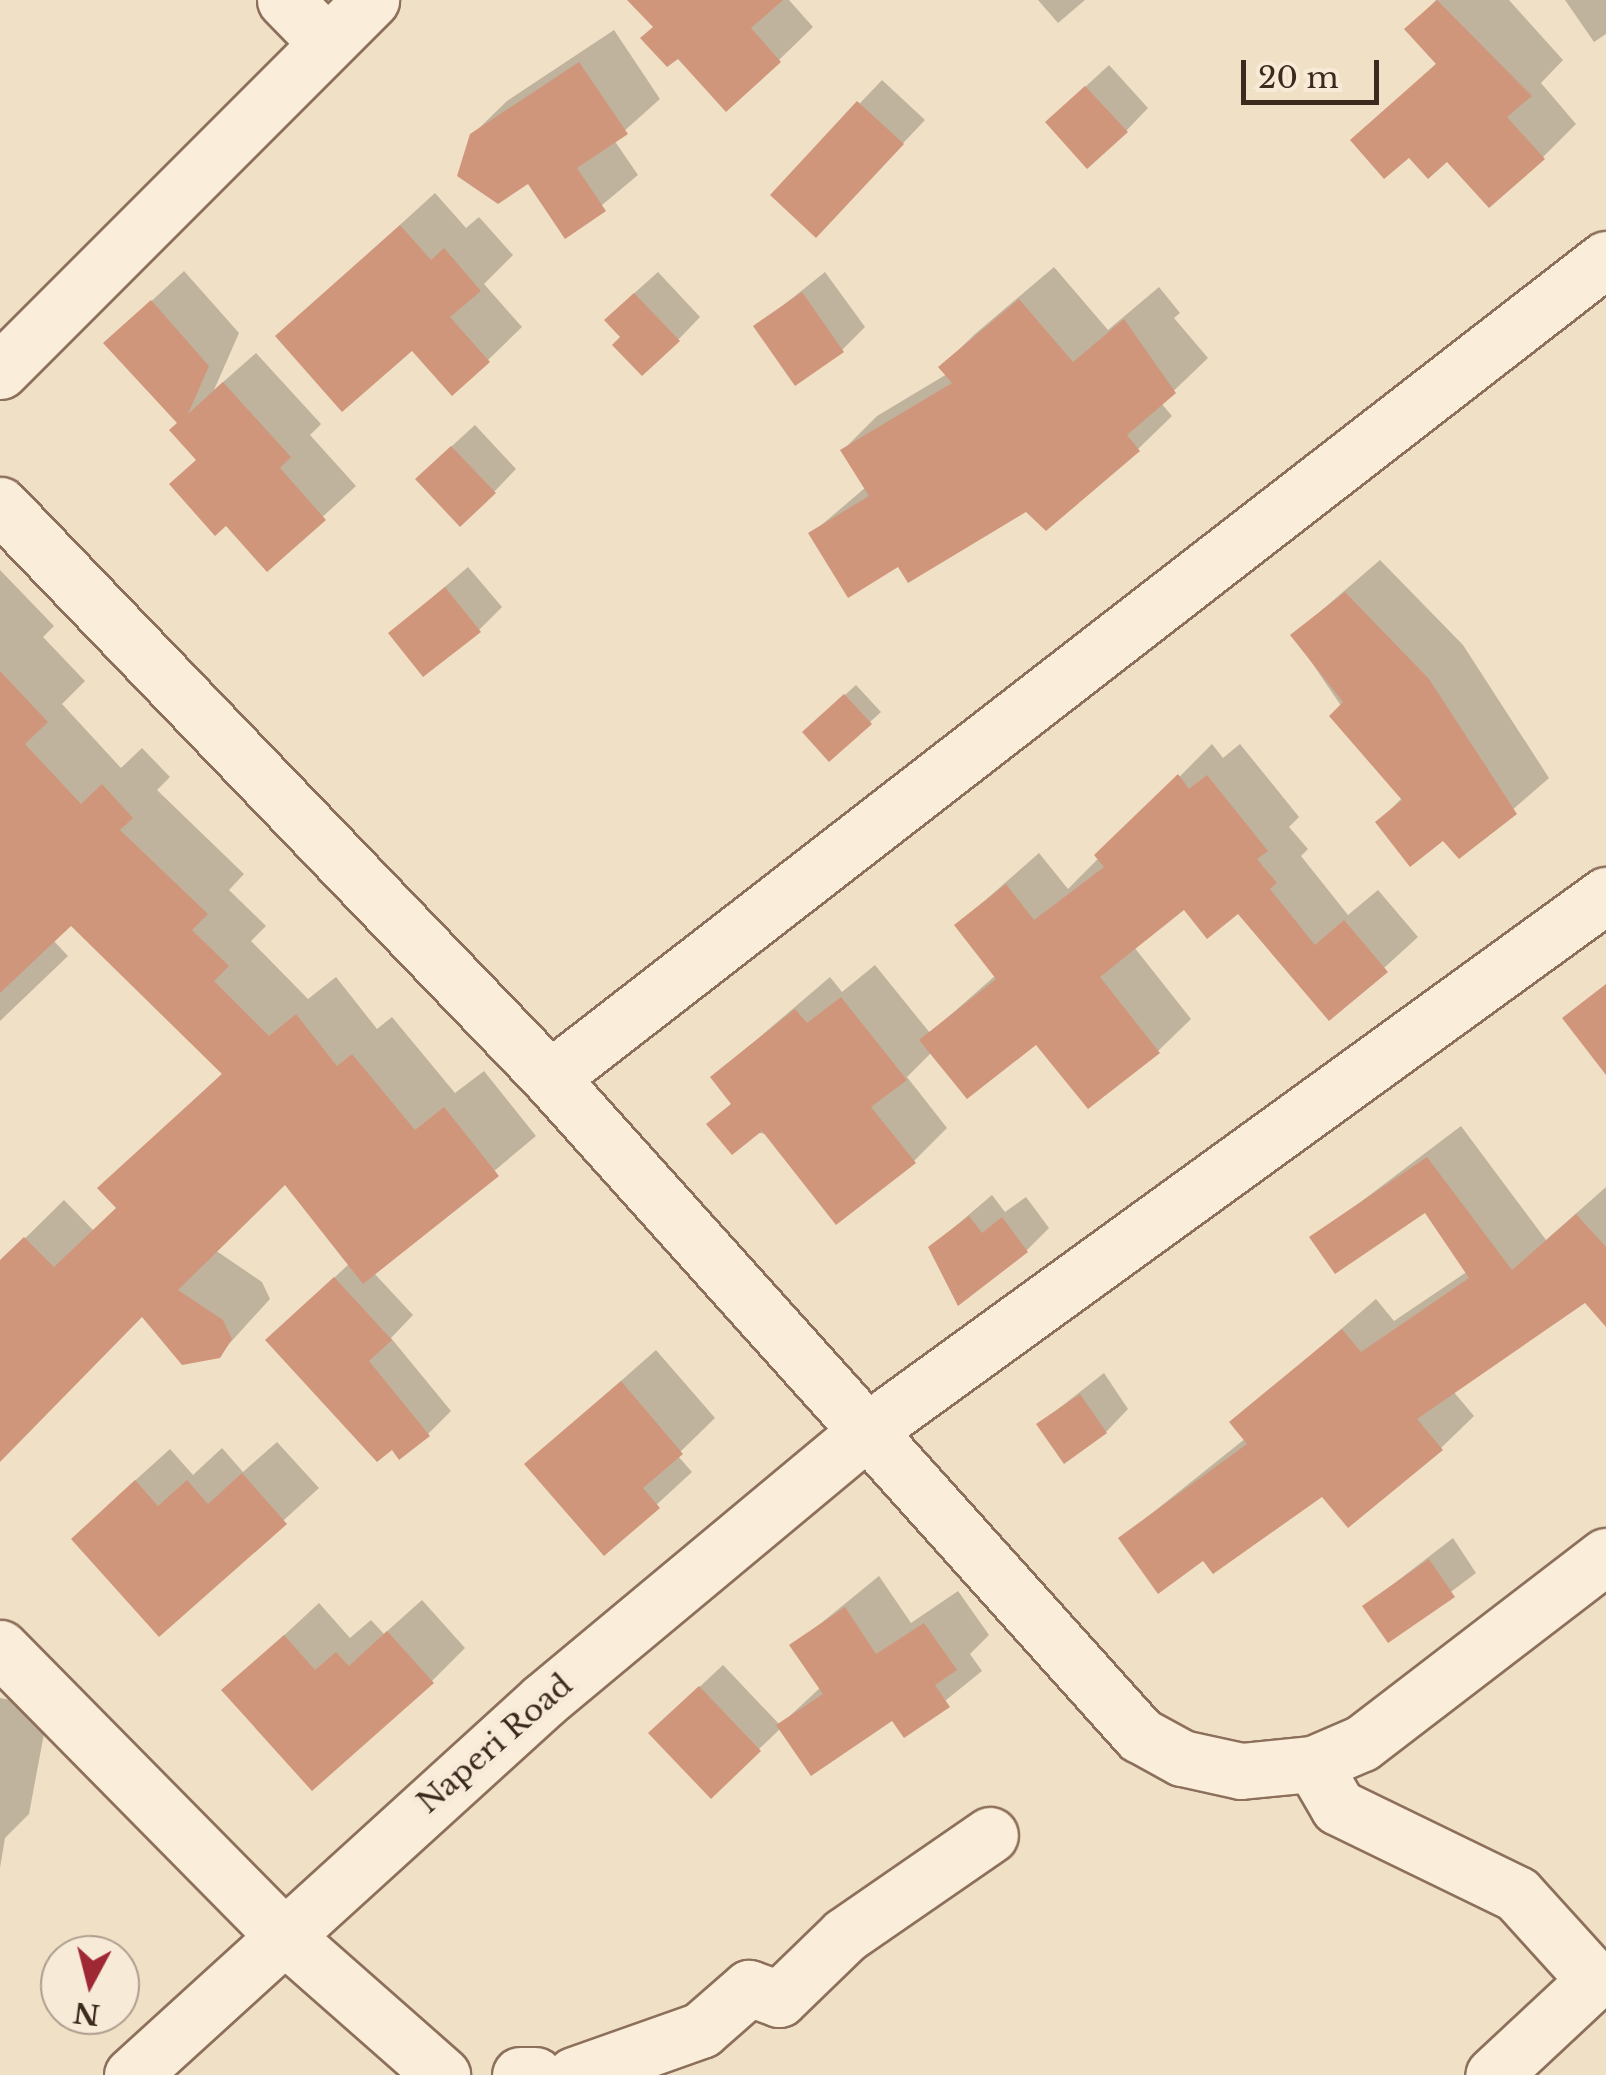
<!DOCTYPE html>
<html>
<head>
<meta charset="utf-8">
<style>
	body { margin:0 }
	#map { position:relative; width:1606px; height:2075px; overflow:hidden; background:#f0e0c6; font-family:"Libre Baskerville",serif }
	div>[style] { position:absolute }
	.shadow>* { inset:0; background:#0003 }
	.building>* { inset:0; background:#d0967b }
	.roads { filter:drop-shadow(2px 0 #8d705b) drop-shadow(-2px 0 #8d705b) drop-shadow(0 2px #8d705b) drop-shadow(0 -2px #8d705b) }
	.minor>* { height:55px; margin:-27.5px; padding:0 27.5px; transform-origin:27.5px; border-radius:27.5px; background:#faeeda }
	span { translate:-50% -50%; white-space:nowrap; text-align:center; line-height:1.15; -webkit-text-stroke:9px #f7ead6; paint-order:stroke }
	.street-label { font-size:30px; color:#3d2a1f }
	.north { position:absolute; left:40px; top:1935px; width:100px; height:100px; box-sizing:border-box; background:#f7ead6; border:2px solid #ad9d8d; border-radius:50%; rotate:187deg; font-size:28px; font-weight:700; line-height:40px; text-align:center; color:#3d2a1f }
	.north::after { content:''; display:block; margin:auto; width:35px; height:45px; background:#9f2835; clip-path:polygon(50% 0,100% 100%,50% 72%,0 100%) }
	.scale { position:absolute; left:1241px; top:60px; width:138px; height:45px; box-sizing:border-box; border:5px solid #3d2a1f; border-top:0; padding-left:12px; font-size:30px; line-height:35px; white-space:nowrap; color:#3d2a1f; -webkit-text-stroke:8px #f7ead6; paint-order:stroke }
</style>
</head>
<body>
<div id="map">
	<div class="shadow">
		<i style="clip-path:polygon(631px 0,789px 0,813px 27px,779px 60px,655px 26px)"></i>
		<i style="clip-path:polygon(1038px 0,1085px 0,1058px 23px)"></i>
		<i style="clip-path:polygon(1436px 0,1509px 0,1563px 60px,1541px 83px,1576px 124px,1543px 157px,1448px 159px,1353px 140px,1438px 62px,1408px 29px)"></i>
		<i style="clip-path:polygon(1565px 0,1606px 0,1606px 34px,1594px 42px)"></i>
		<i style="clip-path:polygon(614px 30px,660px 99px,614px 140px,638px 175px,566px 235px,529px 181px,472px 135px,507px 101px)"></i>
		<i style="clip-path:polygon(1109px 65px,1148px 108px,1126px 131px,1071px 100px)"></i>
		<i style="clip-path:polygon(882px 80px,925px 120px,838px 212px,773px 195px)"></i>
		<i style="clip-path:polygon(435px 193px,466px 228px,479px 217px,513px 255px,484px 284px,522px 327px,488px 360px,452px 392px,412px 347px,278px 336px)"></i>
		<i style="clip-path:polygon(1054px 267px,1108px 330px,1159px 287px,1180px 313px,1174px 318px,1208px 358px,1161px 403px,1172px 416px,1138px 449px,899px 564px,811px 534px,866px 487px,843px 450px,877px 416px,947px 374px,941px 367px,975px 334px)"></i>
		<i style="clip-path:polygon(184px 271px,239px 333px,214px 390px,256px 353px,321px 424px,310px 435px,356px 486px,267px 568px,180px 423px,106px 343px)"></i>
		<i style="clip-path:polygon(658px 272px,700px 317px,678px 340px,623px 337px,630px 297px)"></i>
		<i style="clip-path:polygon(825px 272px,865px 327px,842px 350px,756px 327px)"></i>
		<i style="clip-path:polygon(475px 425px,516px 469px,494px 492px,441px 456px)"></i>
		<i style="clip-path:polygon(1380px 560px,1463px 645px,1549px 778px,1459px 856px,1444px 837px,1378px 822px,1403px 797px,1293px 635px)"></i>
		<i style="clip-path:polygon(468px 567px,502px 607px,479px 630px,391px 633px)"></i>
		<i style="clip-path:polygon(0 570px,54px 626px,43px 637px,85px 681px,62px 704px,121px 768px,142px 748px,170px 777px,157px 790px,244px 874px,229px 890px,266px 926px,251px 941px,308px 999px,336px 977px,377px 1029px,392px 1017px,455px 1093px,484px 1071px,536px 1136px,373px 1272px,413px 1315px,391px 1338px,451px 1411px,428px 1434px,291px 1318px,350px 1263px,285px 1181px,215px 1250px,262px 1282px,270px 1299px,219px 1355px,142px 1313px,0 1456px,0 1263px,64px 1200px,94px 1231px,119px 1207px,100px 1188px,224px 1072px,71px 923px,53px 940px,68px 956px,0 1021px)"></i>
		<i style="clip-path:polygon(856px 685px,881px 712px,870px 722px,816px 721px)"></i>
		<i style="clip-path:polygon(1212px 744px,1223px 758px,1240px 744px,1299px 817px,1289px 827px,1308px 849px,1301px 856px,1348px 915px,1378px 890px,1418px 937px,1329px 1018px,1238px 911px,1185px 907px,1134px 947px,1191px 1019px,1158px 1051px,1036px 1041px,932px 1052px,907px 1077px,947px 1128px,914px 1161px,710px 1124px,733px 1102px,713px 1077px,830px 977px,842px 992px,875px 965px,930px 1033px,996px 975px,957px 925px,1039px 853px,1068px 889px)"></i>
		<i style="clip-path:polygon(1461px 1126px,1546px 1240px,1606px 1187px,1606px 1324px,1585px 1300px,1453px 1391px,1474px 1416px,1441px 1448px,1323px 1494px,1203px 1557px,1121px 1538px,1246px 1438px,1233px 1422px,1376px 1299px,1394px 1321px,1468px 1271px,1426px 1209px,1313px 1238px)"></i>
		<i style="clip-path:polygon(992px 1195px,1005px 1212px,1026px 1197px,1049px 1228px,1027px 1250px,931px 1247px)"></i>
		<i style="clip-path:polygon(656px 1350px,715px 1418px,677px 1455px,692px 1472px,604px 1553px,527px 1464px)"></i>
		<i style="clip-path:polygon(1104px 1373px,1128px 1409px,1106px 1432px,1039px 1424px)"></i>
		<i style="clip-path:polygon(277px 1442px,319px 1488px,159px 1634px,108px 1505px,170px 1449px,193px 1475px,222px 1448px,243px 1472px)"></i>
		<i style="clip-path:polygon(1453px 1538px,1476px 1573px,1388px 1639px,1365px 1606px)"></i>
		<i style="clip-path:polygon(879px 1576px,911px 1623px,958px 1591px,989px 1635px,970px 1654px,982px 1671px,904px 1734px,893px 1718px,781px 1728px,711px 1795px,674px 1711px,723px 1665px,780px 1725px,821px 1687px,793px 1646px)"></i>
		<i style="clip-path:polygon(422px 1600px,465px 1648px,432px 1681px,225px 1690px,319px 1603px,350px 1638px,371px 1620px,384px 1634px)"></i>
		<i style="clip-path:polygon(0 1698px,49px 1707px,29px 1814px,5px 1838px,0 1868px)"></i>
	</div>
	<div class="building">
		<i style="clip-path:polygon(627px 0,783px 0,751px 28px,781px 62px,726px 112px,678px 59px,667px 67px,640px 38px,653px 27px)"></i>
		<i style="clip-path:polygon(1437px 0,1532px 96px,1507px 117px,1545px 159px,1489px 208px,1447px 162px,1428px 179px,1409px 158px,1384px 179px,1350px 140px,1436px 64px,1404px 29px)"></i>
		<i style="clip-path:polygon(579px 62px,628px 134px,577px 168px,606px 211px,565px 239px,528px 184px,498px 204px,457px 176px,470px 134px)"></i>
		<i style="clip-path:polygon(1085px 86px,1128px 132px,1087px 169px,1045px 122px)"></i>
		<i style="clip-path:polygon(857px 101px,904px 144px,816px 238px,770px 195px)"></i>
		<i style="clip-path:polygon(400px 225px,431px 260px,444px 248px,481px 291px,450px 317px,490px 362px,452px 396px,412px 351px,342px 412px,275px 336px)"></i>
		<i style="clip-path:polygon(802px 292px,844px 352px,795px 386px,753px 326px)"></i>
		<i style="clip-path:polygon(634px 293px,680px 341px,642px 376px,612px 345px,620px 337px,604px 320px)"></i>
		<i style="clip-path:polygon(1019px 299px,1073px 362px,1124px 319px,1176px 393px,1127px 435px,1140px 451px,1046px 531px,1026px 512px,908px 583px,898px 567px,848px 598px,808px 533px,869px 496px,840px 450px,952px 383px,938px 367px)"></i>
		<i style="clip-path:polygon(151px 300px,209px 366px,188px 414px,223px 382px,291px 457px,280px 468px,326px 520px,267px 572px,226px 526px,215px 536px,169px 484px,196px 460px,169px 430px,177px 423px,103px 343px)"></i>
		<i style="clip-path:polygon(451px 446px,496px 493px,460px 527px,415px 479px)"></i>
		<i style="clip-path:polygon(445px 587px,481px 632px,423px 677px,388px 633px)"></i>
		<i style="clip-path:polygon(1345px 592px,1429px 679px,1517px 814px,1459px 859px,1443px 841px,1410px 867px,1375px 822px,1402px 800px,1329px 716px,1343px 702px,1290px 635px)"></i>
		<i style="clip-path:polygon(0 671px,48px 722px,25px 744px,81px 804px,102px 784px,133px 818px,120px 830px,208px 914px,192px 930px,229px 966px,214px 981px,269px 1036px,296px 1014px,337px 1066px,352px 1054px,415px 1130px,444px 1107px,499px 1176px,363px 1284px,285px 1185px,178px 1290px,223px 1320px,232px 1339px,220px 1358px,182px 1365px,142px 1317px,0 1462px,0 1260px,24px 1237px,54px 1267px,116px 1208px,97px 1188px,222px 1074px,71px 926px,0 993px)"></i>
		<i style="clip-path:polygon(844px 694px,872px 724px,829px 762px,802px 732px)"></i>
		<i style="clip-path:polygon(1178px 774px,1189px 789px,1207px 775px,1268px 851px,1257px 859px,1277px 883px,1270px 889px,1315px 945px,1344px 920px,1388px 972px,1329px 1021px,1238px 914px,1207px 939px,1184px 910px,1100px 977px,1160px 1053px,1088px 1109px,1036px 1045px,967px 1099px,919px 1040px,996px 979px,954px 925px,1006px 884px,1034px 920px,1104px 867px,1094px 855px)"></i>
		<i style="clip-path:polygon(1606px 984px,1606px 1075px,1562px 1018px)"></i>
		<i style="clip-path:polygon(841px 997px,907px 1080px,871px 1107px,916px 1163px,836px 1225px,762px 1131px,732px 1155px,706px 1124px,731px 1104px,710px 1077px,795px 1009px,807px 1023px)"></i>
		<i style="clip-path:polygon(1427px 1157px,1512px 1270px,1576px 1214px,1606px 1247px,1606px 1327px,1585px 1303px,1417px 1419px,1443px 1450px,1348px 1528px,1322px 1497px,1213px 1574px,1203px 1561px,1158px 1594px,1118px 1538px,1247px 1444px,1229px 1422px,1342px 1329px,1361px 1352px,1469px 1278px,1425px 1213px,1335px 1274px,1309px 1237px)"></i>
		<i style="clip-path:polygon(969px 1216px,982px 1233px,1002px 1217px,1028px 1252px,958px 1306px,928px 1247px)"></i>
		<i style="clip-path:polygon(334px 1277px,392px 1340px,369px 1361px,430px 1436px,399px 1460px,392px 1450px,377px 1462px,265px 1340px)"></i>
		<i style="clip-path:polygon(621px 1381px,683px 1454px,643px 1488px,660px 1508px,604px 1556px,524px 1464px)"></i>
		<i style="clip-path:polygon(1080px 1394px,1107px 1433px,1064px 1464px,1036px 1424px)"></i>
		<i style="clip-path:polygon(242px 1473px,287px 1524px,159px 1637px,71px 1539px,135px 1480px,158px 1506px,187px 1480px,208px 1504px)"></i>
		<i style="clip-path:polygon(1429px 1559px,1455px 1597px,1388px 1643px,1362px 1606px)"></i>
		<i style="clip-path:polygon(845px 1607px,876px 1654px,924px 1623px,957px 1670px,935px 1685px,950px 1707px,904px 1738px,892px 1721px,811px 1776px,776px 1725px,823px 1694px,789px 1645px)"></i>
		<i style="clip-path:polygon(387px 1631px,434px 1683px,312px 1791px,221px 1690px,284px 1635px,315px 1670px,336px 1652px,349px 1666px)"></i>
		<i style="clip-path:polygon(699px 1686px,761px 1751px,711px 1799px,648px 1733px)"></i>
	</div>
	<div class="roads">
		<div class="minor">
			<i style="left:285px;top:0;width:60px;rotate:45.7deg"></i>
			<i style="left:0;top:371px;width:525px;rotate:-45deg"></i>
			<i style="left:0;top:505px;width:794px;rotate:46.17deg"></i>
			<i style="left:550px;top:1078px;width:883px;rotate:48.08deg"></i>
			<i style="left:1140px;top:1735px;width:48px;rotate:28.7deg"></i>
			<i style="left:1182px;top:1758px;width:60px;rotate:12.4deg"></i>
			<i style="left:1241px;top:1771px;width:72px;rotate:-5.6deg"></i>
			<i style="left:1313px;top:1764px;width:53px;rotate:-23.2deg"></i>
			<i style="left:1362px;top:1743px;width:307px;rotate:-37.5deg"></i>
			<i style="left:550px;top:1078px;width:1336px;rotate:-37.8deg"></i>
			<i style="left:0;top:1648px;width:400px;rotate:45.4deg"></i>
			<i style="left:281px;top:1933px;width:215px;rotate:41.4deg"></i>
			<i style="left:1313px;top:1764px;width:50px;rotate:59.8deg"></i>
			<i style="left:1338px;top:1807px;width:199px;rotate:25.9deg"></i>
			<i style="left:1517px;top:1894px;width:116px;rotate:47.8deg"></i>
			<i style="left:1595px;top:1980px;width:139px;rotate:137deg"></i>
			<i style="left:132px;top:2075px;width:557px;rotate:-42.31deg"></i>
			<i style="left:544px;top:1700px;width:425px;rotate:-39.8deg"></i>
			<i style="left:871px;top:1428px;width:908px;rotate:-35.95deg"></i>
			<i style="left:520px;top:2075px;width:15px"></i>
			<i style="left:574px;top:2075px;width:135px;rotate:-19.5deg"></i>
			<i style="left:701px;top:2030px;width:64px;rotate:-41.2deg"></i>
			<i style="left:749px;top:1988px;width:32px;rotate:20deg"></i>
			<i style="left:779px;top:1999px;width:92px;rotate:-44.1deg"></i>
			<i style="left:845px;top:1935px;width:176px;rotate:-34.6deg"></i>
		</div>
	</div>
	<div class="street-label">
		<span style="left:495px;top:1744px;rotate:-41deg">Naperi Road</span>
	</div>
	<div class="north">N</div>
	<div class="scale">20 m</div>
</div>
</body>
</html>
